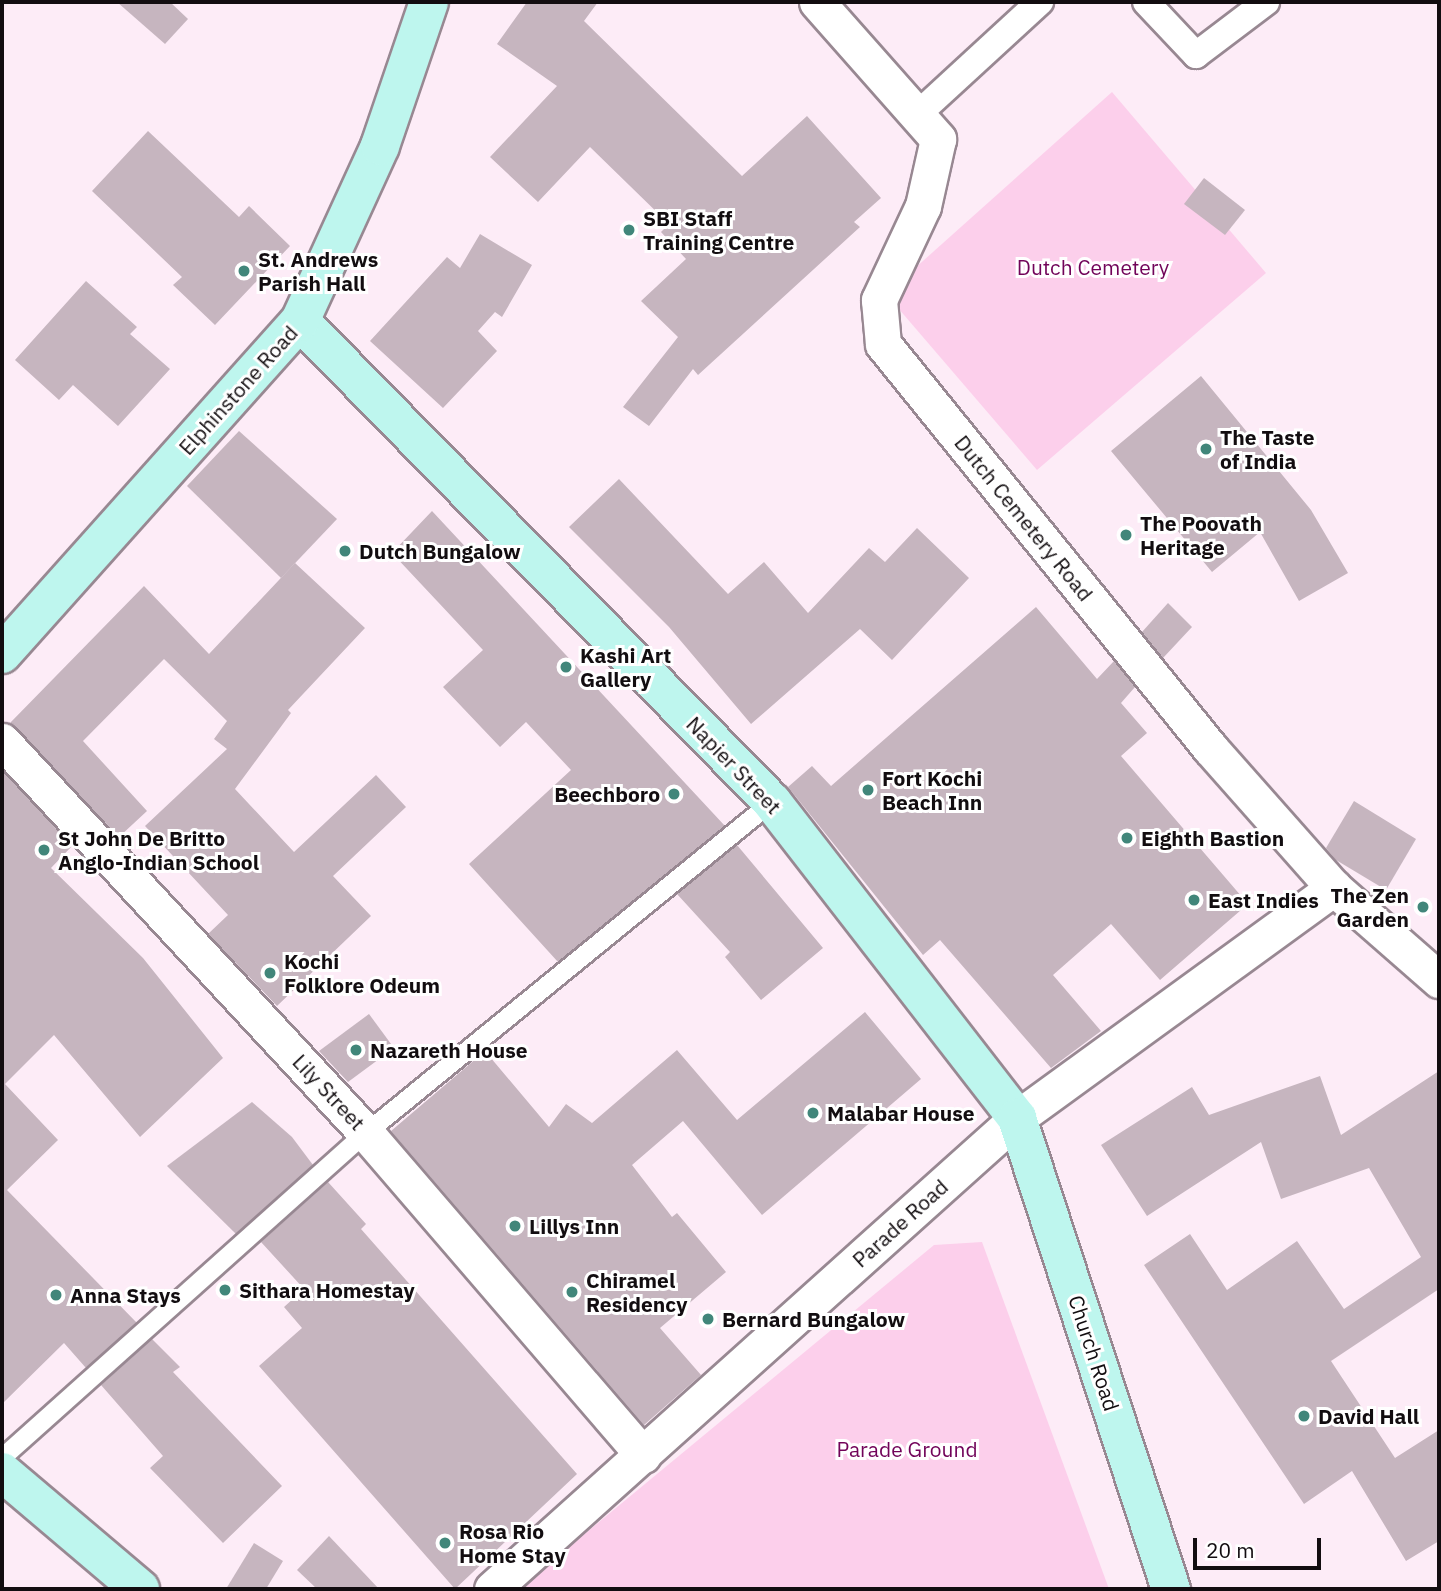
<!DOCTYPE html>
<html>
<head>
<meta charset="utf-8">
<style>
	body { margin:0 }
	#map { position:relative; width:1441px; height:1591px; overflow:hidden; background:#fdecf7; font-family:"IBM Plex Sans",sans-serif }
	div>[style] { position:absolute }
	.green>* { inset:0; background:#fccfeb }
	.building>* { inset:0; background:#c6b5bf }
	.roads { filter:drop-shadow(2px 0 #988892) drop-shadow(-2px 0 #988892) drop-shadow(0 2px #988892) drop-shadow(0 -2px #988892) }
	.service>* { height:18px; margin:-9px; padding:0 9px; transform-origin:9px; border-radius:9px; background:#fff }
	.pedestrian>* { height:26px; margin:-13px; padding:0 13px; transform-origin:13px; border-radius:13px; background:#fff }
	.minor>* { height:35px; margin:-17.5px; padding:0 17.5px; transform-origin:17.5px; border-radius:17.5px; background:#fff }
	.secondary>* { height:38px; margin:-19px; padding:0 19px; transform-origin:19px; border-radius:19px; background:#bef6ee }
	.dots>* { width:19px; height:19px; translate:-50% -50%; box-sizing:border-box; border:4px solid #fff; border-radius:50% }
	span { translate:-50% -50%; white-space:nowrap; text-align:center; line-height:1.15; -webkit-text-stroke:6px #fff; paint-order:stroke }
	.poi-label { font-size:21px; color:#120d10; font-weight:700 }
	.left { translate:0 -50%; text-align:left }
	.right { translate:-100% -50%; text-align:right }
	.park-label { font-size:21px; color:#710359 }
	.street-label { font-size:21px; color:#120d10 }
	.frame { position:absolute; inset:0; border:4px solid #120d10; pointer-events:none }
	.scale { position:absolute; left:1193px; top:1538px; width:128px; height:32px; box-sizing:border-box; border:4px solid #120d10; border-top:0; padding-left:9px; font-size:21px; line-height:24px; white-space:nowrap; color:#120d10; -webkit-text-stroke:5px #fff; paint-order:stroke }
</style>
</head>
<body>
<div id="map">
	<div class="green">
		<i style="clip-path:polygon(1112px 92px,1266px 273px,1037px 470px,886px 294px)"></i>
		<i style="clip-path:polygon(982px 1242px,1109px 1589px,518px 1589px,934px 1245px)"></i>
	</div>
	<div class="building">
		<i style="clip-path:polygon(117px 2px,170px 2px,188px 19px,165px 44px)"></i>
		<i style="clip-path:polygon(527px 2px,598px 2px,584px 21px,742px 176px,807px 116px,881px 198px,854px 222px,860px 227px,698px 375px,693px 369px,649px 426px,623px 407px,678px 337px,641px 301px,686px 259px,661px 232px,669px 224px,590px 147px,538px 202px,490px 157px,557px 86px,497px 44px)"></i>
		<i style="clip-path:polygon(148px 131px,239px 217px,249px 206px,290px 246px,215px 325px,173px 285px,182px 277px,92px 191px)"></i>
		<i style="clip-path:polygon(1204px 178px,1245px 210px,1225px 235px,1184px 204px)"></i>
		<i style="clip-path:polygon(480px 234px,532px 265px,502px 317px,495px 312px,478px 331px,497px 351px,443px 408px,370px 341px,447px 257px,460px 268px)"></i>
		<i style="clip-path:polygon(86px 281px,137px 327px,130px 334px,170px 369px,118px 426px,73px 385px,59px 400px,15px 360px)"></i>
		<i style="clip-path:polygon(1201px 376px,1311px 510px,1348px 573px,1299px 601px,1260px 532px,1212px 572px,1111px 451px)"></i>
		<i style="clip-path:polygon(239px 431px,337px 519px,281px 578px,187px 486px)"></i>
		<i style="clip-path:polygon(619px 479px,728px 594px,764px 562px,808px 613px,869px 548px,885px 562px,917px 528px,969px 578px,892px 660px,860px 629px,751px 724px,669px 627px,569px 527px)"></i>
		<i style="clip-path:polygon(432px 511px,725px 826px,558px 962px,469px 864px,571px 770px,526px 722px,500px 747px,443px 687px,483px 650px,392px 553px)"></i>
		<i style="clip-path:polygon(295px 563px,365px 628px,288px 710px,291px 713px,235px 789px,294px 852px,376px 775px,406px 807px,333px 876px,371px 916px,277px 1006px,208px 934px,228px 915px,145px 826px,227px 749px,214px 739px,227px 721px,164px 659px,83px 741px,147px 811px,119px 837px,10px 723px,144px 586px,209px 654px)"></i>
		<i style="clip-path:polygon(1168px 603px,1192px 627px,1163px 658px,1142px 632px)"></i>
		<i style="clip-path:polygon(1036px 607px,1097px 679px,1114px 661px,1135px 687px,1121px 703px,1147px 733px,1121px 756px,1248px 904px,1160px 980px,1111px 924px,1053px 975px,1101px 1031px,1051px 1068px,940px 940px,923px 955px,788px 787px,812px 766px,831px 786px)"></i>
		<i style="clip-path:polygon(2px 770px,72px 846px,51px 868px,143px 958px,223px 1058px,140px 1137px,54px 1035px,5px 1084px,58px 1140px,7px 1190px,137px 1323px,86px 1368px,64px 1343px,2px 1404px)"></i>
		<i style="clip-path:polygon(1354px 801px,1416px 839px,1386px 890px,1336px 860px,1326px 848px)"></i>
		<i style="clip-path:polygon(737px 845px,823px 948px,761px 1000px,725px 957px,730px 952px,677px 894px)"></i>
		<i style="clip-path:polygon(865px 1012px,921px 1079px,762px 1215px,683px 1121px,632px 1165px,672px 1217px,677px 1213px,726px 1272px,660px 1328px,701px 1375px,644px 1425px,391px 1131px,485px 1051px,549px 1127px,566px 1104px,592px 1123px,677px 1050px,737px 1120px)"></i>
		<i style="clip-path:polygon(369px 1014px,394px 1048px,348px 1082px,319px 1051px)"></i>
		<i style="clip-path:polygon(1439px 1071px,1439px 1289px,1331px 1361px,1395px 1458px,1439px 1430px,1439px 1541px,1406px 1561px,1352px 1471px,1304px 1504px,1144px 1265px,1190px 1234px,1227px 1290px,1297px 1241px,1344px 1309px,1421px 1257px,1369px 1168px,1281px 1199px,1261px 1142px,1147px 1216px,1101px 1145px,1192px 1087px,1209px 1115px,1320px 1076px,1341px 1135px)"></i>
		<i style="clip-path:polygon(252px 1102px,292px 1137px,313px 1165px,236px 1234px,167px 1166px)"></i>
		<i style="clip-path:polygon(328px 1182px,366px 1224px,361px 1229px,577px 1474px,455px 1589px,259px 1366px,302px 1328px,284px 1307px,304px 1289px,261px 1242px)"></i>
		<i style="clip-path:polygon(152px 1339px,180px 1367px,173px 1372px,282px 1486px,223px 1543px,150px 1468px,163px 1456px,101px 1385px)"></i>
		<i style="clip-path:polygon(329px 1536px,379px 1589px,317px 1589px,297px 1570px)"></i>
		<i style="clip-path:polygon(254px 1543px,283px 1561px,266px 1589px,226px 1589px)"></i>
	</div>
	<div class="roads">
		<div class="service">
			<i style="left:2px;top:1458px;width:488px;rotate:-41.8deg"></i>
			<i style="left:366px;top:1133px;width:524px;rotate:-39.19deg"></i>
		</div>
		<div class="pedestrian">
			<i style="left:1146px;top:2px;width:73px;rotate:46.7deg"></i>
			<i style="left:1196px;top:55px;width:88px;rotate:-37.1deg"></i>
			<i style="left:918px;top:114px;width:166px;rotate:-42.6deg"></i>
		</div>
		<div class="minor">
			<i style="left:817px;top:2px;width:183px;rotate:48.5deg"></i>
			<i style="left:938px;top:139px;width:69px;rotate:102.6deg"></i>
			<i style="left:923px;top:206px;width:104px;rotate:115.1deg"></i>
			<i style="left:879px;top:300px;width:44px;rotate:84.8deg"></i>
			<i style="left:883px;top:344px;width:520px;rotate:51.01deg"></i>
			<i style="left:1210px;top:748px;width:187px;rotate:48.5deg"></i>
			<i style="left:1334px;top:888px;width:140px;rotate:41.2deg"></i>
			<i style="left:2px;top:741px;width:535px;rotate:47.12deg"></i>
			<i style="left:366px;top:1133px;width:425px;rotate:49.3deg"></i>
			<i style="left:492px;top:1589px;width:705px;rotate:-41.9deg"></i>
			<i style="left:1017px;top:1118px;width:392px;rotate:-36deg"></i>
		</div>
		<div class="secondary">
			<i style="left:300px;top:321px;width:674px;rotate:45.54deg"></i>
			<i style="left:772px;top:802px;width:400px;rotate:52.2deg"></i>
			<i style="left:1017px;top:1118px;width:496px;rotate:71.9deg"></i>
			<i style="left:2px;top:654px;width:447px;rotate:-48.2deg"></i>
			<i style="left:300px;top:321px;width:192px;rotate:-65.4deg"></i>
			<i style="left:380px;top:146px;width:152px;rotate:-71.2deg"></i>
			<i style="left:2px;top:1472px;width:181px;rotate:40.3deg"></i>
		</div>
	</div>
	<div class="dots">
		<i style="left:629px;top:230px;background:#41867a"></i>
		<i style="left:244px;top:271px;background:#41867a"></i>
		<i style="left:1206px;top:449px;background:#41867a"></i>
		<i style="left:1126px;top:535px;background:#41867a"></i>
		<i style="left:345px;top:551px;background:#41867a"></i>
		<i style="left:566px;top:667px;background:#41867a"></i>
		<i style="left:868px;top:790px;background:#41867a"></i>
		<i style="left:674px;top:794px;background:#41867a"></i>
		<i style="left:1127px;top:838px;background:#41867a"></i>
		<i style="left:44px;top:850px;background:#41867a"></i>
		<i style="left:1194px;top:900px;background:#41867a"></i>
		<i style="left:1423px;top:907px;background:#41867a"></i>
		<i style="left:270px;top:973px;background:#41867a"></i>
		<i style="left:356px;top:1050px;background:#41867a"></i>
		<i style="left:813px;top:1113px;background:#41867a"></i>
		<i style="left:515px;top:1226px;background:#41867a"></i>
		<i style="left:225px;top:1290px;background:#41867a"></i>
		<i style="left:572px;top:1292px;background:#41867a"></i>
		<i style="left:56px;top:1295px;background:#41867a"></i>
		<i style="left:708px;top:1319px;background:#41867a"></i>
		<i style="left:1304px;top:1416px;background:#41867a"></i>
		<i style="left:445px;top:1543px;background:#41867a"></i>
	</div>
	<div class="poi-label">
		<span class="left" style="left:643px;top:230px">SBI Staff<br>Training Centre</span>
		<span class="left" style="left:258px;top:271px">St. Andrews<br>Parish Hall</span>
		<span class="left" style="left:1220px;top:449px">The Taste<br>of India</span>
		<span class="left" style="left:1140px;top:535px">The Poovath<br>Heritage</span>
		<span class="left" style="left:359px;top:551px">Dutch Bungalow</span>
		<span class="left" style="left:580px;top:667px">Kashi Art<br>Gallery</span>
		<span class="left" style="left:882px;top:790px">Fort Kochi<br>Beach Inn</span>
		<span class="right" style="left:660px;top:794px">Beechboro</span>
		<span class="left" style="left:58px;top:850px">St John De Britto<br>Anglo-Indian School</span>
		<span class="left" style="left:1141px;top:838px">Eighth Bastion</span>
		<span class="right" style="left:1409px;top:907px">The Zen<br>Garden</span>
		<span class="left" style="left:1208px;top:900px">East Indies</span>
		<span class="left" style="left:284px;top:973px">Kochi<br>Folklore Odeum</span>
		<span class="left" style="left:370px;top:1050px">Nazareth House</span>
		<span class="left" style="left:827px;top:1113px">Malabar House</span>
		<span class="left" style="left:529px;top:1226px">Lillys Inn</span>
		<span class="left" style="left:586px;top:1292px">Chiramel<br>Residency</span>
		<span class="left" style="left:239px;top:1290px">Sithara Homestay</span>
		<span class="left" style="left:70px;top:1295px">Anna Stays</span>
		<span class="left" style="left:722px;top:1319px">Bernard Bungalow</span>
		<span class="left" style="left:1318px;top:1416px">David Hall</span>
		<span class="left" style="left:459px;top:1543px">Rosa Rio<br>Home Stay</span>
	</div>
	<div class="park-label">
		<span style="left:1093px;top:267px">Dutch Cemetery</span>
		<span style="left:907px;top:1449px">Parade Ground</span>
	</div>
	<div class="street-label">
		<span style="left:238px;top:390px;rotate:-48deg">Elphinstone Road</span>
		<span style="left:1024px;top:518px;rotate:51deg">Dutch Cemetery Road</span>
		<span style="left:734px;top:765px;rotate:46deg">Napier Street</span>
		<span style="left:329px;top:1092px;rotate:47deg">Lily Street</span>
		<span style="left:900px;top:1223px;rotate:-42deg">Parade Road</span>
		<span style="left:1094px;top:1353px;rotate:72deg">Church Road</span>
	</div>
	<div class="frame"></div>
	<div class="scale">20 m</div>
</div>
</body>
</html>
